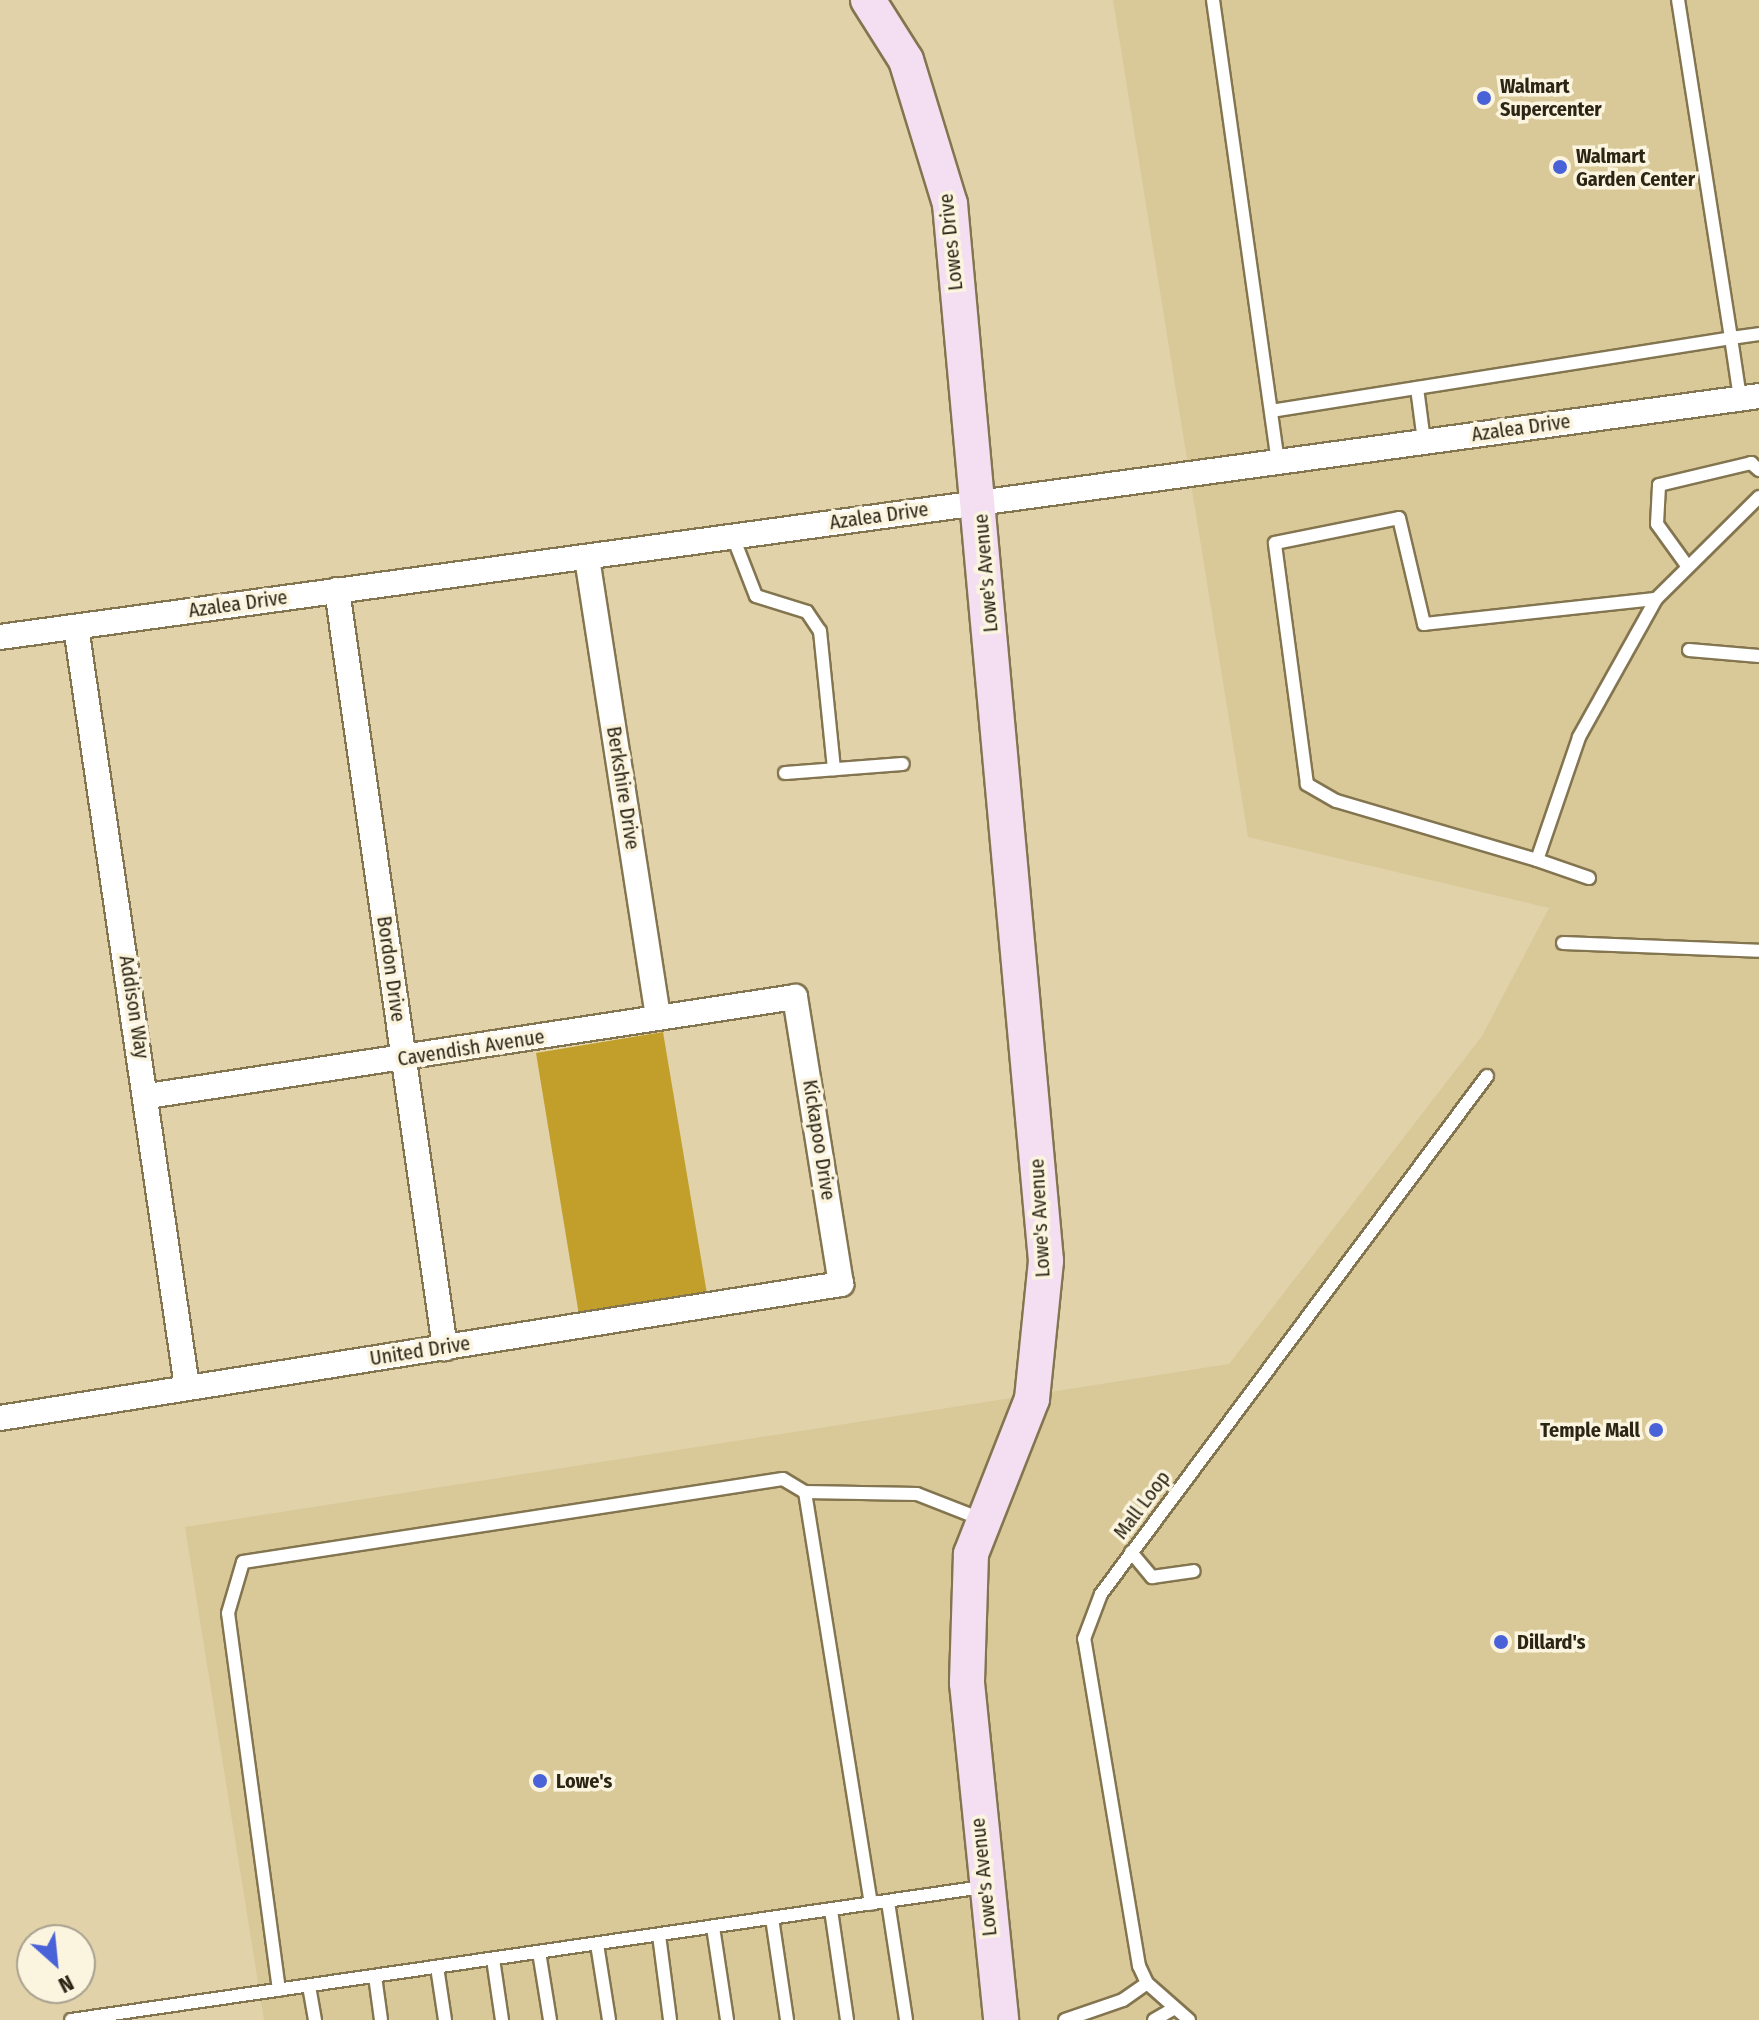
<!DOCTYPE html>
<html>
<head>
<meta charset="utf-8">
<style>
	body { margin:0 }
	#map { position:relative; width:1759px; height:2020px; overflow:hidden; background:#e1d2a9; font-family:"Fira Sans Condensed",sans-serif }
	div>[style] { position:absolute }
	.built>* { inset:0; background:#d9c898 }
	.green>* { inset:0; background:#c29e2b }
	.roads { filter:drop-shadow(2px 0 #83754f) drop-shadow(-2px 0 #83754f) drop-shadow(0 2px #83754f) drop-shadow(0 -2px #83754f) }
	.lane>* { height:12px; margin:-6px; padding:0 6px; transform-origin:6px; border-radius:6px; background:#fff }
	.street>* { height:24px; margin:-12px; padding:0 12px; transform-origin:12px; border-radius:12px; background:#fff }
	.secondary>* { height:34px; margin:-17px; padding:0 17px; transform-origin:17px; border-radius:17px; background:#f3dff1 }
	.dots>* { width:22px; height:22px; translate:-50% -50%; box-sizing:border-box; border:4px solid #fbf4df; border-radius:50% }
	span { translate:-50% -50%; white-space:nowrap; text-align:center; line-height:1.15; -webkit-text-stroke:7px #fbf4df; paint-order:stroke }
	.poi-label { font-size:20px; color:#2b2515; font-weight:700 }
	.left { translate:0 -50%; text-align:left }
	.right { translate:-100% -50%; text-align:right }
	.street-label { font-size:20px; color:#2b2515 }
	.north { position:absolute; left:16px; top:1924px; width:80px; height:80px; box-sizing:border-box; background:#fbf4df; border:2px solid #a8a18e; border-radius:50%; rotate:153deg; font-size:22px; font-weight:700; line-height:32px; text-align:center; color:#2b2515 }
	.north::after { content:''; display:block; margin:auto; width:28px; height:36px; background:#4962d7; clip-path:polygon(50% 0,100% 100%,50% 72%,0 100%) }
</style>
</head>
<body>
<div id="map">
	<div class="built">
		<i style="clip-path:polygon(1113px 0,1759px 0,1759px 2020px,264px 2020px,185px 1527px,1229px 1364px,1482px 1036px,1549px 908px,1248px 837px)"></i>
	</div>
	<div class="green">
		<i style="clip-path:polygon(663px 1032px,707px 1294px,579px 1315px,536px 1053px)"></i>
	</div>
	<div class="roads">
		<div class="lane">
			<i style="left:1213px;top:0;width:466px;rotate:82deg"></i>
			<i style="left:1417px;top:388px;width:53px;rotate:82.5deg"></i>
			<i style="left:1740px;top:398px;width:61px;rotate:-98.5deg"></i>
			<i style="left:1731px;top:338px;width:28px;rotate:-8deg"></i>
			<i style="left:1271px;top:411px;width:466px;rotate:-9deg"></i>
			<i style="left:1731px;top:338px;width:342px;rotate:-98.9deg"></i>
			<i style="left:733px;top:537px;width:63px;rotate:68.7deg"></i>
			<i style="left:756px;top:596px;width:53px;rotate:17.4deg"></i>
			<i style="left:807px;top:612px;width:23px;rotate:56deg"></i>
			<i style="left:820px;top:631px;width:139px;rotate:84.2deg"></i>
			<i style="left:1688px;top:567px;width:53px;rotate:-125.8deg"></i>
			<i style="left:1657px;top:524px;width:39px;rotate:-87deg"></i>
			<i style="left:1659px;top:485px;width:95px;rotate:-13.4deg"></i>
			<i style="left:1751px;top:463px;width:11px;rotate:41deg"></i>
			<i style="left:1689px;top:650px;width:70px;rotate:4.9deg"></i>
			<i style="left:785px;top:773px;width:118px;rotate:-4.4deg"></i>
			<i style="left:1537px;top:860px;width:209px;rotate:-163.6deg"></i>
			<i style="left:1336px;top:801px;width:34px;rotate:-150deg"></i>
			<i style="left:1307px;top:784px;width:243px;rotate:-97.6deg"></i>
			<i style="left:1275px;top:543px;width:126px;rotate:-11.4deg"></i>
			<i style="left:1399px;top:518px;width:109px;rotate:76.7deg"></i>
			<i style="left:1424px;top:624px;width:233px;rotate:-6.2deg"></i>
			<i style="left:1589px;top:878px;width:55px;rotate:-160.9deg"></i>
			<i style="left:1537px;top:860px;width:130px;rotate:-71.1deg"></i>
			<i style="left:1579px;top:737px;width:158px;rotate:-60.8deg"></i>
			<i style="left:1656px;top:599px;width:145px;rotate:-44.7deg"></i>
			<i style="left:1563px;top:943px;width:196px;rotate:2.3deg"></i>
			<i style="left:805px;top:1492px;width:112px;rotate:1deg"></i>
			<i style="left:917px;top:1494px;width:69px;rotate:21.3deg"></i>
			<i style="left:1131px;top:1552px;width:33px;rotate:50deg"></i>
			<i style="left:1152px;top:1577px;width:42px;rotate:-8.1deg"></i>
			<i style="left:888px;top:1902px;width:119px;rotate:81.3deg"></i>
			<i style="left:831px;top:1910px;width:111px;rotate:81.7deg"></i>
			<i style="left:772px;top:1918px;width:103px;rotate:81.6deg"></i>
			<i style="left:713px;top:1927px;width:94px;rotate:81.4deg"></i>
			<i style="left:659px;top:1935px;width:86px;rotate:82.6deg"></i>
			<i style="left:597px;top:1944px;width:77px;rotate:81deg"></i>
			<i style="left:539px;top:1952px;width:69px;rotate:80.8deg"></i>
			<i style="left:493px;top:1959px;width:62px;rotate:81.6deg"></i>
			<i style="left:437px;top:1967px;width:54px;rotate:81.4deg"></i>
			<i style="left:375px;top:1976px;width:44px;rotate:82.2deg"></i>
			<i style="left:309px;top:1986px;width:35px;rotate:80deg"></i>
			<i style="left:279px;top:1990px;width:380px;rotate:-97.7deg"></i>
			<i style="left:228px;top:1613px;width:53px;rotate:-73.6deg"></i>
			<i style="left:243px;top:1562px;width:546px;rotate:-8.74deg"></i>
			<i style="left:783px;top:1479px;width:26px;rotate:31deg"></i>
			<i style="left:805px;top:1492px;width:417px;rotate:80.9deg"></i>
			<i style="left:71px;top:2020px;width:922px;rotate:-8.3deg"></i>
			<i style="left:1065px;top:2020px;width:61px;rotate:-19deg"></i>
			<i style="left:1123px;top:2000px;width:29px;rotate:-35deg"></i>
			<i style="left:1154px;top:2020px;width:22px;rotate:-30deg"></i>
			<i style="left:1189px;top:2020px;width:56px;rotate:-138.6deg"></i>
			<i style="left:1147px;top:1983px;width:19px;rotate:-115deg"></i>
			<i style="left:1139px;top:1966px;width:332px;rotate:-99.5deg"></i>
			<i style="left:1084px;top:1639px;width:48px;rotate:-69.3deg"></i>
			<i style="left:1101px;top:1594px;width:646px;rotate:-53.31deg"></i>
		</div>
		<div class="street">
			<i style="left:587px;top:558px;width:465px;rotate:81.2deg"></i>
			<i style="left:337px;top:590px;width:766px;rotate:81.89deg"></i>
			<i style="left:76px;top:627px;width:768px;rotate:81.69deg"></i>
			<i style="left:0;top:637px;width:1775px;rotate:-7.8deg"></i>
			<i style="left:0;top:1418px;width:852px;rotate:-9.05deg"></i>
			<i style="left:841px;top:1284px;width:291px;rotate:-99.1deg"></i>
			<i style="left:795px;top:997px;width:655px;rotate:171.3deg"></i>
		</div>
		<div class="secondary">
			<i style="left:868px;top:0;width:71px;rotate:57.7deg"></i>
			<i style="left:906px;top:60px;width:151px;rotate:73deg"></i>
			<i style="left:950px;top:204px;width:1061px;rotate:84.81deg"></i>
			<i style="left:1046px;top:1261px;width:139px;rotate:95.8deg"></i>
			<i style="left:1032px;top:1399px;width:167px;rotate:111.5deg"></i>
			<i style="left:971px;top:1554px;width:129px;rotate:91.8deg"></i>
			<i style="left:967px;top:1683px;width:339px;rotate:84.2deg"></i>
		</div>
	</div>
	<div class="dots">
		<i style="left:1484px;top:98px;background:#4962d7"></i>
		<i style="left:1560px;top:167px;background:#4962d7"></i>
		<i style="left:1656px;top:1430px;background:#4962d7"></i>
		<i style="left:1501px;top:1642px;background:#4962d7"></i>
		<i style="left:540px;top:1781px;background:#4962d7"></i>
	</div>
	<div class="poi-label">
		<span class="left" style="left:1500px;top:98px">Walmart<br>Supercenter</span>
		<span class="left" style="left:1576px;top:168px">Walmart<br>Garden Center</span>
		<span class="right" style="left:1640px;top:1430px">Temple Mall</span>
		<span class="left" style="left:1517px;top:1642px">Dillard's</span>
		<span class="left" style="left:556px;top:1781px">Lowe's</span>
	</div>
	<div class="street-label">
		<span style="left:951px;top:242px;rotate:-96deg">Lowes Drive</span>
		<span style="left:1521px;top:428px;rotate:-8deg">Azalea Drive</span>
		<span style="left:879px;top:516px;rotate:-8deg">Azalea Drive</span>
		<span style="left:986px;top:573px;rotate:-95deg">Lowe's Avenue</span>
		<span style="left:238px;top:604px;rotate:-8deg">Azalea Drive</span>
		<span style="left:623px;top:788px;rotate:81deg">Berkshire Drive</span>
		<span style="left:391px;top:969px;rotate:82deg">Bordon Drive</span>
		<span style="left:134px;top:1007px;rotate:81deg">Addison Way</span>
		<span style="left:471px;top:1048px;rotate:-9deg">Cavendish Avenue</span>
		<span style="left:819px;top:1140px;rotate:81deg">Kickapoo Drive</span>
		<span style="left:1040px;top:1218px;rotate:-93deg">Lowe's Avenue</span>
		<span style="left:420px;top:1351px;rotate:-9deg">United Drive</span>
		<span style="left:1142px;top:1505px;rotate:-53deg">Mall Loop</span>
		<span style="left:984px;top:1877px;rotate:-96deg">Lowe's Avenue</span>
	</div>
	<div class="north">N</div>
</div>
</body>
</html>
